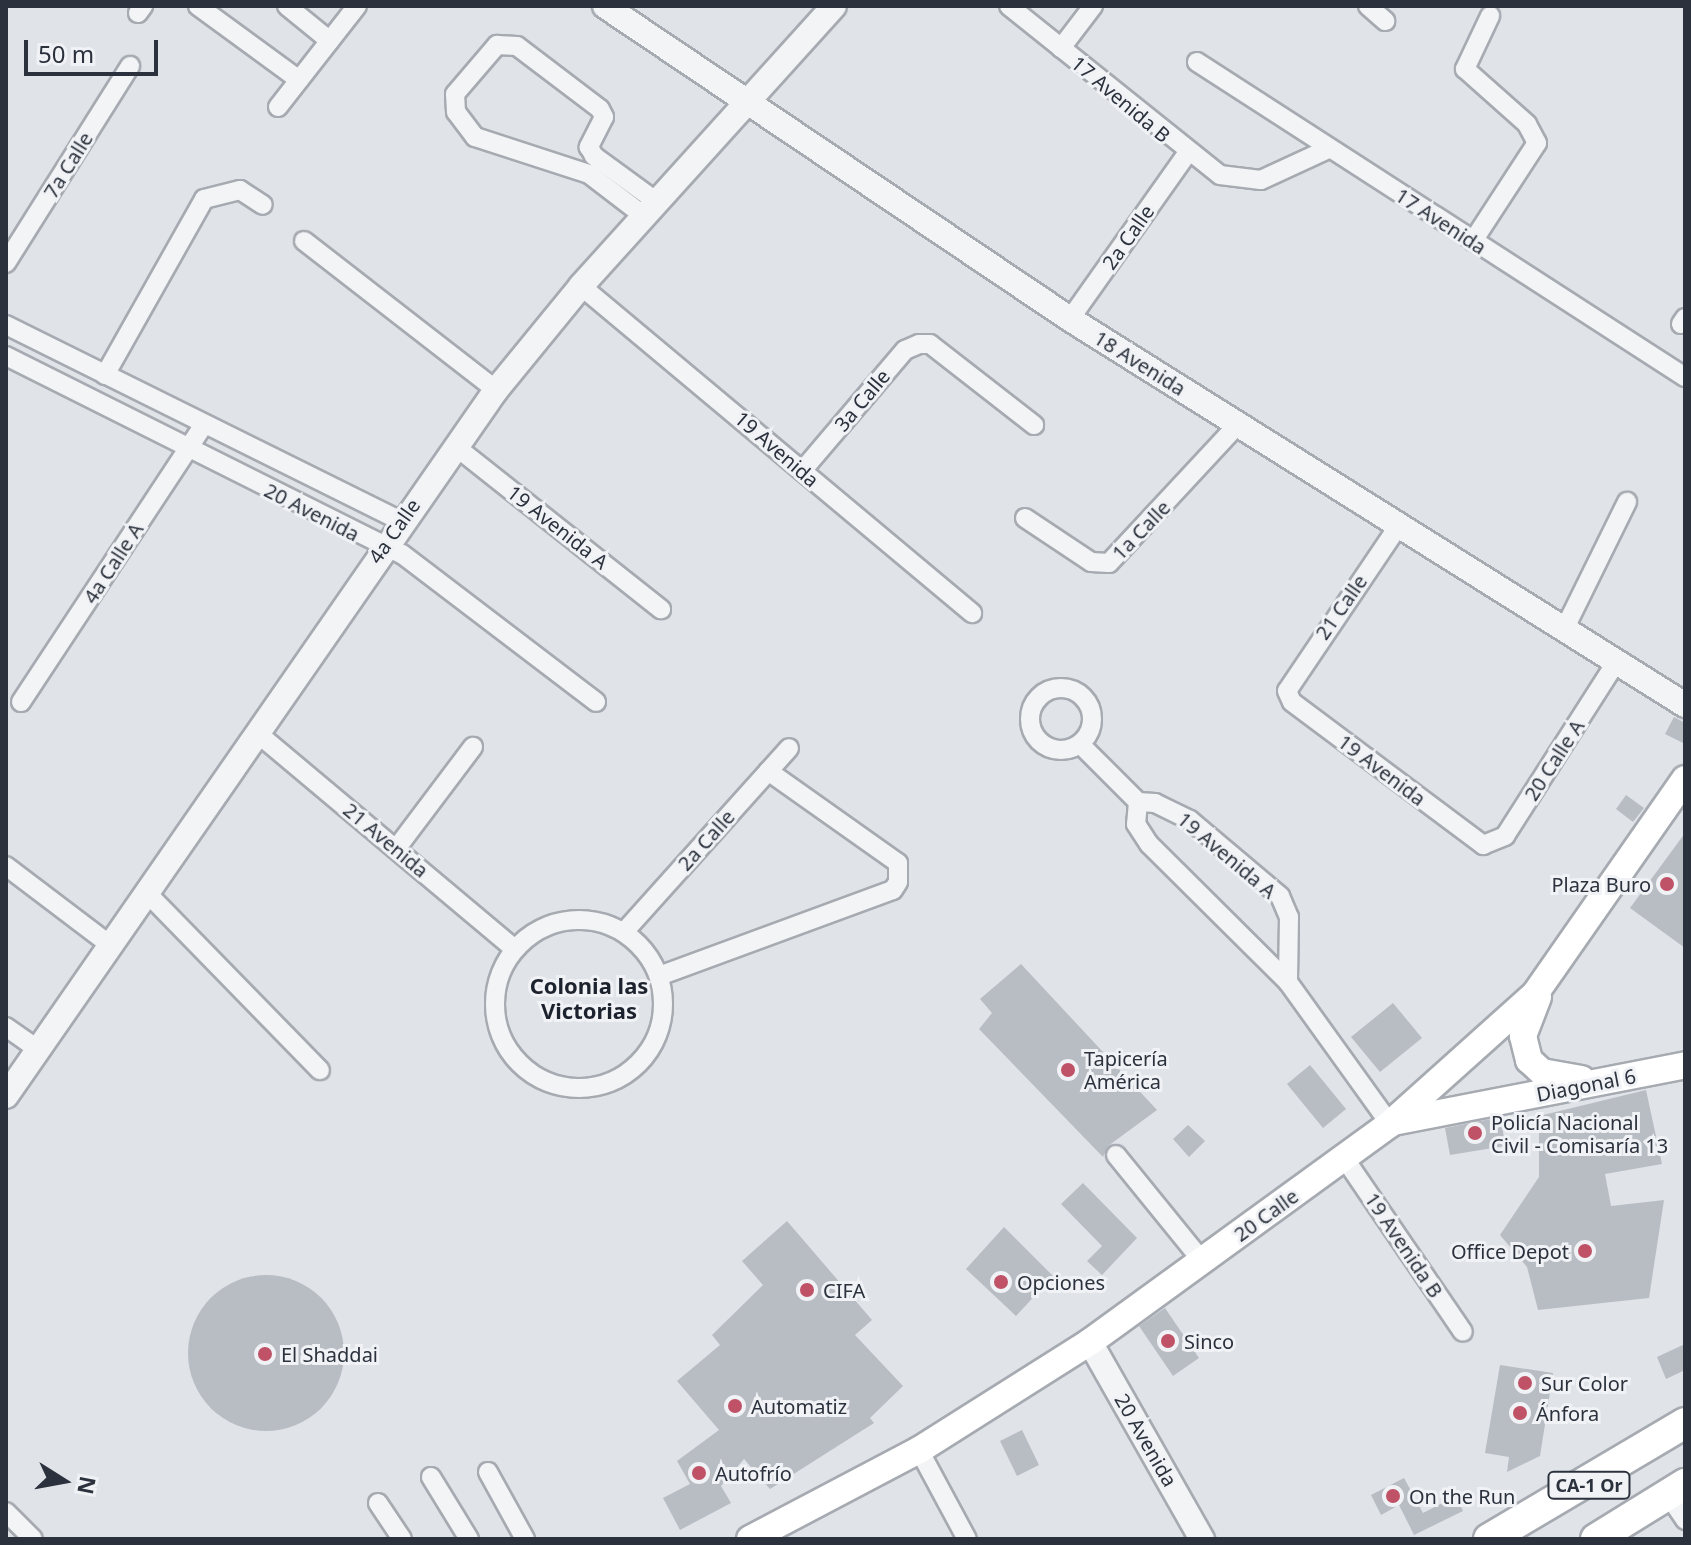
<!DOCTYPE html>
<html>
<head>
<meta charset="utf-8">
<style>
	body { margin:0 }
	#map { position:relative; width:1691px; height:1545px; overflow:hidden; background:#e0e3e8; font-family:"Noto Sans",sans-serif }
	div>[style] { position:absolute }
	.building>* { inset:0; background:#b8bdc4 }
	.round { border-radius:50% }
	.roads { filter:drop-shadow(2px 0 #a6aab1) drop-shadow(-2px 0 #a6aab1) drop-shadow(0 2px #a6aab1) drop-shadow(0 -2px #a6aab1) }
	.minor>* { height:18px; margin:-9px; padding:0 9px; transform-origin:9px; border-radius:9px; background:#f3f4f6 }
	.minor>.ring { margin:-9px; padding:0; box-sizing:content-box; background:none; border:18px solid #f3f4f6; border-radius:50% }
	.tertiary>* { height:24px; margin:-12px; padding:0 12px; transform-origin:12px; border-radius:12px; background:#f3f4f6 }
	.secondary>* { height:26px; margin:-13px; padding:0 13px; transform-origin:13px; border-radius:13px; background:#fff }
	.trunk>* { height:30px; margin:-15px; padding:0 15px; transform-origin:15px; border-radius:15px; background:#fff }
	.dots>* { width:22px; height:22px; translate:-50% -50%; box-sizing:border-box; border:4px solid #f0f2f5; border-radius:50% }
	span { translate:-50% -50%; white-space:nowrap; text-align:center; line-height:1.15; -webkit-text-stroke:6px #f0f2f5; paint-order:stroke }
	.shield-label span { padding:2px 6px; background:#f0f2f5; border:2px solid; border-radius:6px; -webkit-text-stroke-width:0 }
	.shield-label { font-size:18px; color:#2b323d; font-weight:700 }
	.street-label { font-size:20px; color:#2b323d }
	.poi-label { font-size:20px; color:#2b323d }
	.right { translate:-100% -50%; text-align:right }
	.left { translate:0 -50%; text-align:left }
	.neighbourhood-label { font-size:22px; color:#1d232e; font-weight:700 }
	.frame { position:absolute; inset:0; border:8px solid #2b323d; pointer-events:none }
	.north { position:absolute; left:24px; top:1441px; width:80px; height:80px; -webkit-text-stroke:6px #f0f2f5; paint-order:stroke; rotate:101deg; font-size:22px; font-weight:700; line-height:32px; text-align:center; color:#2b323d }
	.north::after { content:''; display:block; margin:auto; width:28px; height:36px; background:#2b323d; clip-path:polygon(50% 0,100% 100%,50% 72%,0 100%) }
	.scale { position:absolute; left:24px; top:40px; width:134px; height:36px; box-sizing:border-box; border:4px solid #2b323d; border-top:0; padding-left:10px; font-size:24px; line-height:28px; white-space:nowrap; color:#2b323d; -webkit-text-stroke:6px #f0f2f5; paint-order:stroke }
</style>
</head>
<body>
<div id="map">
	<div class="building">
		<i style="clip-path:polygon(1674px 717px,1685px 723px,1685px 744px,1665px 734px)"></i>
		<i style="clip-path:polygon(1626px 795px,1644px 808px,1633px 822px,1616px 809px)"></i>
		<i style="clip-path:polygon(1685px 833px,1685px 948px,1630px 908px)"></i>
		<i style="clip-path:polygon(1021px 964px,1157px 1110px,1108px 1146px,1103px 1157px,979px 1029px,992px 1013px,980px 999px)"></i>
		<i style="clip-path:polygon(1393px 1003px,1422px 1038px,1380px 1072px,1351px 1037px)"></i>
		<i style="clip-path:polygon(1310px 1065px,1346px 1109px,1323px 1128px,1287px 1084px)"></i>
		<i style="clip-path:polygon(1646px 1090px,1662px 1164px,1605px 1174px,1611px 1206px,1664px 1200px,1649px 1298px,1538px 1310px,1527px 1267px,1500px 1235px,1539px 1177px,1539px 1116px)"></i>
		<i style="clip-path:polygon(1501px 1117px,1505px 1146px,1450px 1155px,1445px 1128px)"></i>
		<i style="clip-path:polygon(1188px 1125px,1205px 1141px,1189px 1157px,1173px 1139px)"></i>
		<i style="clip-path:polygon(1083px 1183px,1137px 1238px,1102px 1275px,1087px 1261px,1102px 1246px,1061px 1204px)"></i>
		<i style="clip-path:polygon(787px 1221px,872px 1320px,855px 1335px,903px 1386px,870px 1418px,874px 1423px,770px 1489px,744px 1459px,721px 1486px,731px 1503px,680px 1530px,663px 1498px,690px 1484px,677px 1461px,719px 1430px,677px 1381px,720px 1345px,712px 1335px,763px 1285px,742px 1261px)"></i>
		<i style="clip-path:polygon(1004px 1227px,1053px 1276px,1016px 1316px,966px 1269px)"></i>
		<i class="round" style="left:188px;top:1275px;width:156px;height:156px"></i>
		<i style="clip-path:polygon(1165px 1308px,1199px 1358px,1173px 1376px,1139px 1326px)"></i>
		<i style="clip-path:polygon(1685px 1344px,1685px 1370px,1666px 1379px,1657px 1357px)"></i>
		<i style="clip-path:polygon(1500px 1365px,1553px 1373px,1540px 1456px,1507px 1472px,1509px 1457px,1485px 1453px)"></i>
		<i style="clip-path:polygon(1022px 1430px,1039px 1465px,1017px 1476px,1000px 1441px)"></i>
		<i style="clip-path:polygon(1404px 1478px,1423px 1513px,1456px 1496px,1463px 1511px,1414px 1535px,1399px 1505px,1381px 1515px,1371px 1495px)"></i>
	</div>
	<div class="roads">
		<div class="minor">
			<i style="left:198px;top:6px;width:125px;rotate:36.2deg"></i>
			<i style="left:287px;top:6px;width:55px;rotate:39.1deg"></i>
			<i style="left:1009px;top:6px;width:270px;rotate:38.7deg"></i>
			<i style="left:1220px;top:175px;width:41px;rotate:7deg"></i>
			<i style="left:1261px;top:180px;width:74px;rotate:-24.8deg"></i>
			<i style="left:1368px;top:6px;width:23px;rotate:41deg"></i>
			<i style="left:138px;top:13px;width:9px;rotate:-54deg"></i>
			<i style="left:1061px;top:48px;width:53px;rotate:-52.7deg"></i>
			<i style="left:1197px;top:62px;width:581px;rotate:32.84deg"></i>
			<i style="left:278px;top:107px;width:128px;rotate:-52deg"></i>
			<i style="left:644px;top:216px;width:69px;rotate:-142.6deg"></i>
			<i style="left:589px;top:174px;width:120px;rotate:-162deg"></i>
			<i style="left:475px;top:137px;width:31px;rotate:-127deg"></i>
			<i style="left:456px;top:112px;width:18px;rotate:-93deg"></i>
			<i style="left:455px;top:94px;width:65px;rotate:-49.4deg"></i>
			<i style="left:497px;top:45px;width:20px;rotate:3deg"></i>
			<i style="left:517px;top:46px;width:104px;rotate:37.2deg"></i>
			<i style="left:600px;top:109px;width:9px;rotate:63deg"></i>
			<i style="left:604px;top:117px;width:34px;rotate:117deg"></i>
			<i style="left:589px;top:147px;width:10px;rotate:61deg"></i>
			<i style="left:594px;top:156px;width:78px;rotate:36.1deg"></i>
			<i style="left:304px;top:241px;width:243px;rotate:37.8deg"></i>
			<i style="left:1473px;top:241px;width:117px;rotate:-56.9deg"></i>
			<i style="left:1537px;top:143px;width:21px;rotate:-118deg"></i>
			<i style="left:1527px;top:124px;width:83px;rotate:-138.4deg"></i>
			<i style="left:1465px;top:69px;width:59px;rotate:-64.7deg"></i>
			<i style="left:6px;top:263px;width:233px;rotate:-57.8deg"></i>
			<i style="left:581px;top:286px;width:510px;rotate:39.91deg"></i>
			<i style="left:1070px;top:319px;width:202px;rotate:-54.7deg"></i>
			<i style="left:1681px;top:324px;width:7px;rotate:-56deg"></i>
			<i style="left:6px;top:325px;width:440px;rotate:26.4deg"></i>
			<i style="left:6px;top:356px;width:443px;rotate:26.6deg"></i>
			<i style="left:402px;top:554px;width:244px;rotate:37.3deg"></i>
			<i style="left:105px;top:375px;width:202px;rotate:-60.6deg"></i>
			<i style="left:204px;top:199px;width:37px;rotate:-14deg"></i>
			<i style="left:240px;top:190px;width:27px;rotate:33deg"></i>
			<i style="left:455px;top:446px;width:263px;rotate:38.4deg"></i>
			<i style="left:802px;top:471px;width:159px;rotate:-49.6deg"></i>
			<i style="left:905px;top:350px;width:15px;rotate:-23deg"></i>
			<i style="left:919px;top:344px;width:11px"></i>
			<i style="left:930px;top:344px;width:132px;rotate:37.9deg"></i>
			<i style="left:1025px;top:518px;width:79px;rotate:33.7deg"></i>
			<i style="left:1091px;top:562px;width:18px;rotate:3deg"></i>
			<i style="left:1109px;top:563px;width:190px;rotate:-47.1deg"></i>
			<i style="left:1399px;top:525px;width:200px;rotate:124deg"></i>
			<i style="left:1287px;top:691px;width:12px;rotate:66deg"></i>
			<i style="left:1292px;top:702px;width:239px;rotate:36.8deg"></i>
			<i style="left:1483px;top:845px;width:24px;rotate:-22deg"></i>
			<i style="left:1505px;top:836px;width:208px;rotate:-57.4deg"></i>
			<i style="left:1564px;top:630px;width:143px;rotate:-63.8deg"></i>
			<i class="ring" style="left:1030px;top:688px;width:44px;height:44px"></i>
			<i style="left:21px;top:702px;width:333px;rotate:-56.6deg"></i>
			<i style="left:256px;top:732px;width:338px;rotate:40deg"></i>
			<i style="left:1080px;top:744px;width:82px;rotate:45deg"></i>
			<i style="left:1138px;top:802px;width:17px;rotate:3deg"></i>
			<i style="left:1155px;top:803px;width:39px;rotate:26deg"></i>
			<i style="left:1190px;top:820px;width:118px;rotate:40.2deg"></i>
			<i style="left:1280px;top:896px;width:23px;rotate:67deg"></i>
			<i style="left:1289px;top:917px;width:65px;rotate:90.9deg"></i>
			<i style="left:1138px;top:802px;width:22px;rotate:95deg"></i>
			<i style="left:1136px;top:824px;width:24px;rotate:57deg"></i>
			<i style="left:1149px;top:844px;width:196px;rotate:44.8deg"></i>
			<i style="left:1288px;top:982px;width:175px;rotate:54.3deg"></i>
			<i style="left:396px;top:849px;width:128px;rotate:-53deg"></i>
			<i style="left:6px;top:866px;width:131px;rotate:37.2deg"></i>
			<i style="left:146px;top:892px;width:249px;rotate:45.7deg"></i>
			<i class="ring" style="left:495px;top:920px;width:150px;height:150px"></i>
			<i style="left:624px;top:932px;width:247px;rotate:-48.1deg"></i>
			<i style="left:659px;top:976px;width:249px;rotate:-20.2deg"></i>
			<i style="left:893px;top:890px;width:9px;rotate:-58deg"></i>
			<i style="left:898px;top:882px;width:19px;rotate:-90deg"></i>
			<i style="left:898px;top:863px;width:159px;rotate:-144.7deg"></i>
			<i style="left:6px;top:1027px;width:39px;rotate:35deg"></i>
			<i style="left:1116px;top:1155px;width:136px;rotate:50.9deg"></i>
			<i style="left:1345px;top:1159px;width:209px;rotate:55.7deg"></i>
			<i style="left:919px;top:1450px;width:101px;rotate:61.7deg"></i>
			<i style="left:488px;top:1472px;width:77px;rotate:61.1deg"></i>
			<i style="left:431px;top:1477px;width:73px;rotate:58.5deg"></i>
			<i style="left:1669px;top:1496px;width:29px;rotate:56deg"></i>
			<i style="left:378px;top:1503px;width:43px;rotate:56.3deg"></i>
			<i style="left:6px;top:1512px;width:38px;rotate:45deg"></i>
		</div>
		<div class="tertiary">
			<i style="left:605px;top:6px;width:561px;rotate:33.95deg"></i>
			<i style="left:1070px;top:319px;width:726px;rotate:32.11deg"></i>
			<i style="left:6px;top:1096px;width:859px;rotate:-55.24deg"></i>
			<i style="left:496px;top:390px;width:134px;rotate:-50.7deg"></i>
			<i style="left:581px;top:286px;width:377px;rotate:-47.9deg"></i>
			<i style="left:1090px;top:1342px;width:227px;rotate:60.4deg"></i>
		</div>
		<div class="secondary">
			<i style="left:1538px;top:997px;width:42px;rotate:111deg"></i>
			<i style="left:1523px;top:1036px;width:25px;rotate:76deg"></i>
			<i style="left:1529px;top:1060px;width:18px;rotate:43deg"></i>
			<i style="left:1542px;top:1072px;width:40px;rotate:10deg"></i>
			<i style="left:1393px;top:1122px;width:298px;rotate:-11deg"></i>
			<i style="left:750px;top:1539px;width:191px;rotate:-27.8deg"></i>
			<i style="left:919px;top:1450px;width:202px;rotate:-32.3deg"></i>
			<i style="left:1090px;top:1342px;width:371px;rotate:-36deg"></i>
			<i style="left:1390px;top:1124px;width:195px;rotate:-41.9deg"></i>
			<i style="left:1535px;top:994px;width:262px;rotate:-55.1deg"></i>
		</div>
		<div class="trunk">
			<i style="left:1489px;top:1539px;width:228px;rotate:-30.6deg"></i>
			<i style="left:1596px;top:1539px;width:105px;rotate:-31.7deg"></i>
		</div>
	</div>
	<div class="dots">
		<i style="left:1667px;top:884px;background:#bf5266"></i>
		<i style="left:1068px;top:1070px;background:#bf5266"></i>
		<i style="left:1475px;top:1133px;background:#bf5266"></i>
		<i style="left:1585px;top:1251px;background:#bf5266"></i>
		<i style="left:1001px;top:1282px;background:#bf5266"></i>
		<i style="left:807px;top:1290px;background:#bf5266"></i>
		<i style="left:1168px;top:1341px;background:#bf5266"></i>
		<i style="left:265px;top:1354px;background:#bf5266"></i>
		<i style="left:1525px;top:1383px;background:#bf5266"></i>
		<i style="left:735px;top:1406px;background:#bf5266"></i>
		<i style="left:1520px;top:1413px;background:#bf5266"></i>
		<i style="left:699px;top:1473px;background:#bf5266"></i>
		<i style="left:1393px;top:1496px;background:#bf5266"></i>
	</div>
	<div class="shield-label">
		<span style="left:1589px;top:1485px">CA-1 Or</span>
	</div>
	<div class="street-label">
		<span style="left:1121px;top:99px;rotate:40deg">17 Avenida B</span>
		<span style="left:68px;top:165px;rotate:-58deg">7a Calle</span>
		<span style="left:1441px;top:221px;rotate:33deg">17 Avenida</span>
		<span style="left:1128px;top:237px;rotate:-55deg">2a Calle</span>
		<span style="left:1140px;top:363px;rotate:32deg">18 Avenida</span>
		<span style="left:862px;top:400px;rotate:-50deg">3a Calle</span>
		<span style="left:777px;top:449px;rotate:41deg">19 Avenida</span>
		<span style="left:312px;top:512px;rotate:27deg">20 Avenida</span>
		<span style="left:558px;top:527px;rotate:38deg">19 Avenida A</span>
		<span style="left:1141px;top:530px;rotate:-46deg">1a Calle</span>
		<span style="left:394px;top:531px;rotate:-55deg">4a Calle</span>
		<span style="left:113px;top:563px;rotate:-57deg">4a Calle A</span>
		<span style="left:1341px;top:607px;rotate:-55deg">21 Calle</span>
		<span style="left:1554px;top:760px;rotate:-57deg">20 Calle A</span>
		<span style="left:1382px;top:770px;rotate:37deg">19 Avenida</span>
		<span style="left:386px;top:840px;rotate:40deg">21 Avenida</span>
		<span style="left:706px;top:840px;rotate:-48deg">2a Calle</span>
		<span style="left:1227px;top:855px;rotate:40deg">19 Avenida A</span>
		<span style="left:1586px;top:1085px;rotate:-11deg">Diagonal 6</span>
		<span style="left:1266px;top:1215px;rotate:-36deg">20 Calle</span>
		<span style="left:1404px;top:1245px;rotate:56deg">19 Avenida B</span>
		<span style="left:1146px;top:1440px;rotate:60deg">20 Avenida</span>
	</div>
	<div class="poi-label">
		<span class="right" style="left:1651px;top:884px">Plaza Buro</span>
		<span class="left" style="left:1084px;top:1070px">Tapicería<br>América</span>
		<span class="left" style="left:1491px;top:1134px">Policía Nacional<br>Civil - Comisaría 13</span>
		<span class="right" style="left:1569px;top:1251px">Office Depot</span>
		<span class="left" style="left:1017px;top:1282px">Opciones</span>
		<span class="left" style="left:823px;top:1290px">CIFA</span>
		<span class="left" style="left:1184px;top:1341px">Sinco</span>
		<span class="left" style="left:281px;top:1354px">El Shaddai</span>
		<span class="left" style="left:1541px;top:1383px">Sur Color</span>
		<span class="left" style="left:751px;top:1406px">Automatiz</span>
		<span class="left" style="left:1536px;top:1413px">Ánfora</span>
		<span class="left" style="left:715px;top:1473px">Autofrío</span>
		<span class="left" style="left:1409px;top:1496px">On the Run</span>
	</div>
	<div class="neighbourhood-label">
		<span style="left:589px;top:998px">Colonia las<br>Victorias</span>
	</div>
	<div class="frame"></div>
	<div class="north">N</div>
	<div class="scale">50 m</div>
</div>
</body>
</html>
